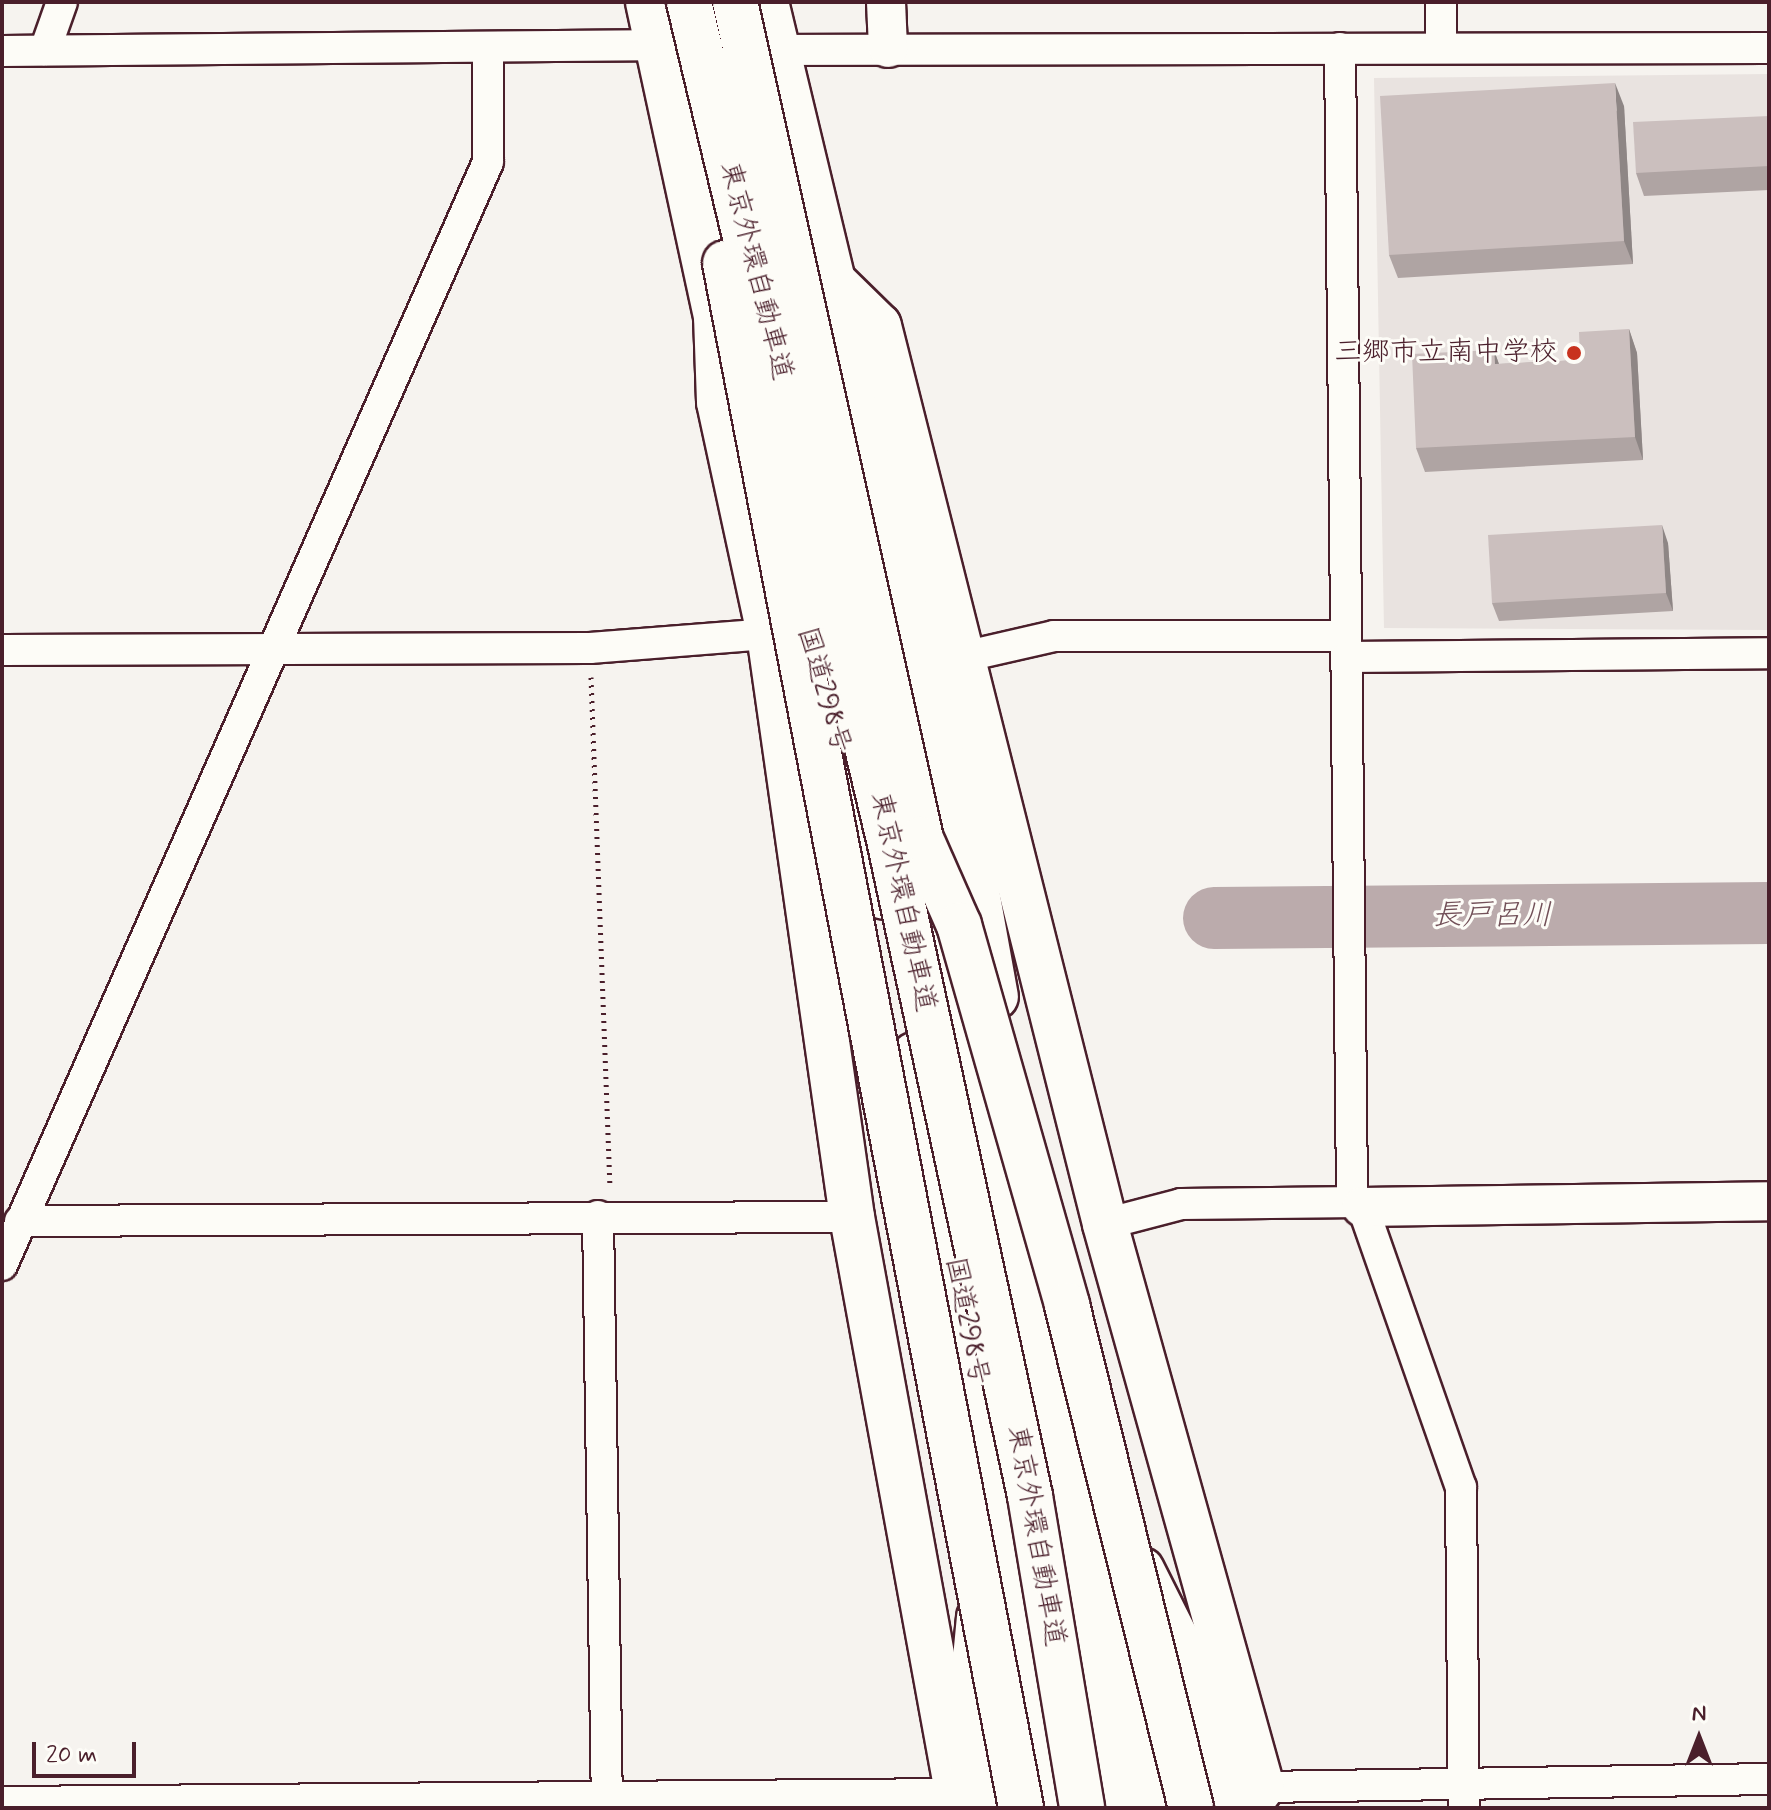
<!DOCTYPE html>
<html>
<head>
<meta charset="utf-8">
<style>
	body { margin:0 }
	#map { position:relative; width:1771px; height:1810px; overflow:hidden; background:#f6f3ef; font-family:Mynerve,"Klee One",sans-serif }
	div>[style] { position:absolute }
	.built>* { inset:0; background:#e9e3e0 }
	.river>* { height:62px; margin:-31px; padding:0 31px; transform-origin:31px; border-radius:31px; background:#bbabac }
	.path>* { height:5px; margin-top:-2.5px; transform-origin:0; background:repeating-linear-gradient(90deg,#4a1f2b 0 2px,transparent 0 8px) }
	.roads { filter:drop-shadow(2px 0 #4a1f2b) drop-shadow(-2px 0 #4a1f2b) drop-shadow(0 2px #4a1f2b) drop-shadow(0 -2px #4a1f2b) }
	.minor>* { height:30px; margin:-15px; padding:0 15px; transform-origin:15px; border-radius:15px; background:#fdfcf7 }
	.tertiary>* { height:38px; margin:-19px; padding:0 19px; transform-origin:19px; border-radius:19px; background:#fdfcf7 }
	.trunk>* { height:44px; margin:-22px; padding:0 22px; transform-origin:22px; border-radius:22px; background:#fdfcf7 }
	.motorway>* { height:44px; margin:-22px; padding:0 22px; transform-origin:22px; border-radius:22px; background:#fdfcf7 }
	.bridges { filter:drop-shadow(2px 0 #4a1f2b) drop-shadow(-2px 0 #4a1f2b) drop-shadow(0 2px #4a1f2b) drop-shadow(0 -2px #4a1f2b) }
	.motorway-bridge>* { height:44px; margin:-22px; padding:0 22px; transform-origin:22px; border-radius:22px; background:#fdfcf7 }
	.wall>* { inset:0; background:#afa4a3 }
	.shaded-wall>* { inset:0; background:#8e8685 }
	.building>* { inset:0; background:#cbbfbe }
	.dots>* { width:22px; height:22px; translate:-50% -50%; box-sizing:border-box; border:4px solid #fdfcf7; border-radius:50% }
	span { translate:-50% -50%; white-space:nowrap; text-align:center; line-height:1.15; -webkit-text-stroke:6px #fdfcf7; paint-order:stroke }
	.street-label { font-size:28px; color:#4a1f2b }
	.poi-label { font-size:28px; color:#4a1f2b }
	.right { translate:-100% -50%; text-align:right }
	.water-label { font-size:30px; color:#725058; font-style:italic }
	.frame { position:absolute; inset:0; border:4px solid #4a1f2b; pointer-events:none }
	.north { position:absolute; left:1659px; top:1698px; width:80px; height:80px; -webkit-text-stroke:6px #fdfcf7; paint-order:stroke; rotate:0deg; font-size:22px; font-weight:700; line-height:32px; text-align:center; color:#4a1f2b }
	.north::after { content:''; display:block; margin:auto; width:28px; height:36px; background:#4a1f2b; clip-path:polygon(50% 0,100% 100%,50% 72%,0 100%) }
	.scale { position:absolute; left:32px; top:1742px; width:104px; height:36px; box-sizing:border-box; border:4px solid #4a1f2b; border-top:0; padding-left:10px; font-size:24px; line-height:28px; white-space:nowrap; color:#4a1f2b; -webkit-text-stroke:6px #fdfcf7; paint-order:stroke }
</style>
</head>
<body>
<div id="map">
	<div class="built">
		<i style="clip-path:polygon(1769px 74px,1769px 630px,1384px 628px,1374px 78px)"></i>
	</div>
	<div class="river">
		<i style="left:1214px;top:918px;width:555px;rotate:-0.52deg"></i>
	</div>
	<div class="path">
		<i style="left:591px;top:677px;width:510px;rotate:87.87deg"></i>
	</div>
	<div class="roads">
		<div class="minor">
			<i style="left:1441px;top:2px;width:46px;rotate:90deg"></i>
			<i style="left:1340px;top:48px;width:1154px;rotate:89.4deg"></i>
			<i style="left:45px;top:50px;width:51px;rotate:-70.5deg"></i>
			<i style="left:760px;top:50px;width:1009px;rotate:-0.11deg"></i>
			<i style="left:2px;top:51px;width:674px;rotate:-0.51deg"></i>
			<i style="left:2px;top:650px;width:588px;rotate:-0.19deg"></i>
			<i style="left:590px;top:648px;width:180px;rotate:-4.5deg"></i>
			<i style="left:967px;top:656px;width:89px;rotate:-12.9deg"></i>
			<i style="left:1054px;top:636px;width:292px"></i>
			<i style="left:1347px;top:657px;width:422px;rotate:-0.5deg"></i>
			<i style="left:598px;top:1216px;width:592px;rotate:89.13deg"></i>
			<i style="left:20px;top:1221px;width:832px;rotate:-0.28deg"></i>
			<i style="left:1105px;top:1224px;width:79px;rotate:-14.7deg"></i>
			<i style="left:1181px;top:1204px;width:180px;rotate:-0.6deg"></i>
			<i style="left:1361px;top:1202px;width:302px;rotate:70.7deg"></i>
			<i style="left:1461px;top:1487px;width:321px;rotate:89.5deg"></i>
			<i style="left:2px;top:1265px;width:1205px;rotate:-66.22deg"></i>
			<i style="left:488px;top:162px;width:112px;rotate:-90deg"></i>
			<i style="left:1262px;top:1787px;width:507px;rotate:-0.9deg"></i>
			<i style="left:2px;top:1802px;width:955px;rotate:-0.48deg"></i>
		</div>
		<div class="tertiary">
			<i style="left:886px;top:2px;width:46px;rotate:87.5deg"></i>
			<i style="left:1362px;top:1207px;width:407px;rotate:-0.8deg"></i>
		</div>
		<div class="trunk">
			<i style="left:648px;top:2px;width:326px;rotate:77.8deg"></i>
			<i style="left:766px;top:2px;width:869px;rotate:76.49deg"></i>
			<i style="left:969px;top:847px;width:152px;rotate:79.8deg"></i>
			<i style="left:833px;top:281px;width:64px;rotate:44.4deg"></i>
			<i style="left:879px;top:326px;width:926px;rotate:75.87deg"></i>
			<i style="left:1105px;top:1224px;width:584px;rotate:74.42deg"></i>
			<i style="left:1262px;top:1787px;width:26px;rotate:127deg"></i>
			<i style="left:716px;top:316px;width:86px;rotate:88deg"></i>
			<i style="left:719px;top:402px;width:237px;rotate:77.8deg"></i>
			<i style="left:769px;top:634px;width:589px;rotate:81.9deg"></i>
			<i style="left:852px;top:1217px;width:601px;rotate:79.64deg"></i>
			<i style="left:824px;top:695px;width:210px;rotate:73.7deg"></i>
			<i style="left:914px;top:1055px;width:766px;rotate:79.54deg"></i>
			<i style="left:1063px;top:1364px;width:452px;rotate:79.2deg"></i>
			<i style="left:1142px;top:1570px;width:76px;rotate:63.4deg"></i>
			<i style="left:1176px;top:1638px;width:178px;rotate:72.4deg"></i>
			<i style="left:979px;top:1617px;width:73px;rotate:95.5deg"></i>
			<i style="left:972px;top:1690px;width:120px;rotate:78.5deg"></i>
		</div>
		<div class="motorway">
			<i style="left:938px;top:919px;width:585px;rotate:77.77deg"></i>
			<i style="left:1062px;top:1491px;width:322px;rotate:80.2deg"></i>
		</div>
	</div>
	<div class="bridges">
		<div class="motorway-bridge">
			<i style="left:689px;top:2px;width:866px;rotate:76.57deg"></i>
			<i style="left:890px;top:844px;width:667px;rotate:77.88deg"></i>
			<i style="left:1030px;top:1496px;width:316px;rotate:80.5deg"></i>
			<i style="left:735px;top:2px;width:857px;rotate:77.47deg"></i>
			<i style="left:921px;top:839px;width:94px;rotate:66.2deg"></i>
			<i style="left:959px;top:925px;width:395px;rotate:74.1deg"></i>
			<i style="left:1067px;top:1305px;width:518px;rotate:76.15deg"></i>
			<i style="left:725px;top:263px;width:1573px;rotate:79.15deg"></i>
		</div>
	</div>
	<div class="wall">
		<i style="clip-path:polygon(1624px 106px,1633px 264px,1398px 278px,1389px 255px)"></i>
		<i style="clip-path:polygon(1769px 116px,1769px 190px,1644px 196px,1636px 173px)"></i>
		<i style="clip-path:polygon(1629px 329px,1637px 353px,1643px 460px,1425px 472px,1416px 448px,1494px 350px,1499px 364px,1580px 360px)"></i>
		<i style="clip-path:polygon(1668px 543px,1673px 611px,1499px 621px,1492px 603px)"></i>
	</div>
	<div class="shaded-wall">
		<i style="clip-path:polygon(1615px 83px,1624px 106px,1633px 264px,1624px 241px)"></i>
		<i style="clip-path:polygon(1629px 329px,1637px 353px,1643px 460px,1635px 437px)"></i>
		<i style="clip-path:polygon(1494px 350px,1502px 373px,1495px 364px)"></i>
		<i style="clip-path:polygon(1662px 525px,1668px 543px,1673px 611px,1666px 593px)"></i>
	</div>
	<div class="building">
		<i style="clip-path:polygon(1615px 83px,1624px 241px,1389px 255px,1380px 96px)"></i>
		<i style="clip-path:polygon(1769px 116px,1769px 166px,1636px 173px,1633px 122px)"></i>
		<i style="clip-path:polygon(1629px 329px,1635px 437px,1416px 448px,1412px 354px,1494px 350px,1495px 364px,1580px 360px,1579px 332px)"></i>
		<i style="clip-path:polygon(1662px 525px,1666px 593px,1492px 603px,1488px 535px)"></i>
	</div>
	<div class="dots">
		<i style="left:1574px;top:353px;background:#c8321e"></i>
	</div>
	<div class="street-label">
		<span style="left:755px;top:271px;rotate:76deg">東京外環自動車道</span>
		<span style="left:823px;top:690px;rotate:74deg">国道298号</span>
		<span style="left:902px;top:902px;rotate:78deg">東京外環自動車道</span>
		<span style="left:966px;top:1321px;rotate:79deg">国道298号</span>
		<span style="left:1035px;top:1536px;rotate:80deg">東京外環自動車道</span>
	</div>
	<div class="poi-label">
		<span class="right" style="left:1558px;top:353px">三郷市立南中学校</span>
	</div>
	<div class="water-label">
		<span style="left:1492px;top:916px">長戸呂川</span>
	</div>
	<div class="frame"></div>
	<div class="north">N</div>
	<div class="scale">20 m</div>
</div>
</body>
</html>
